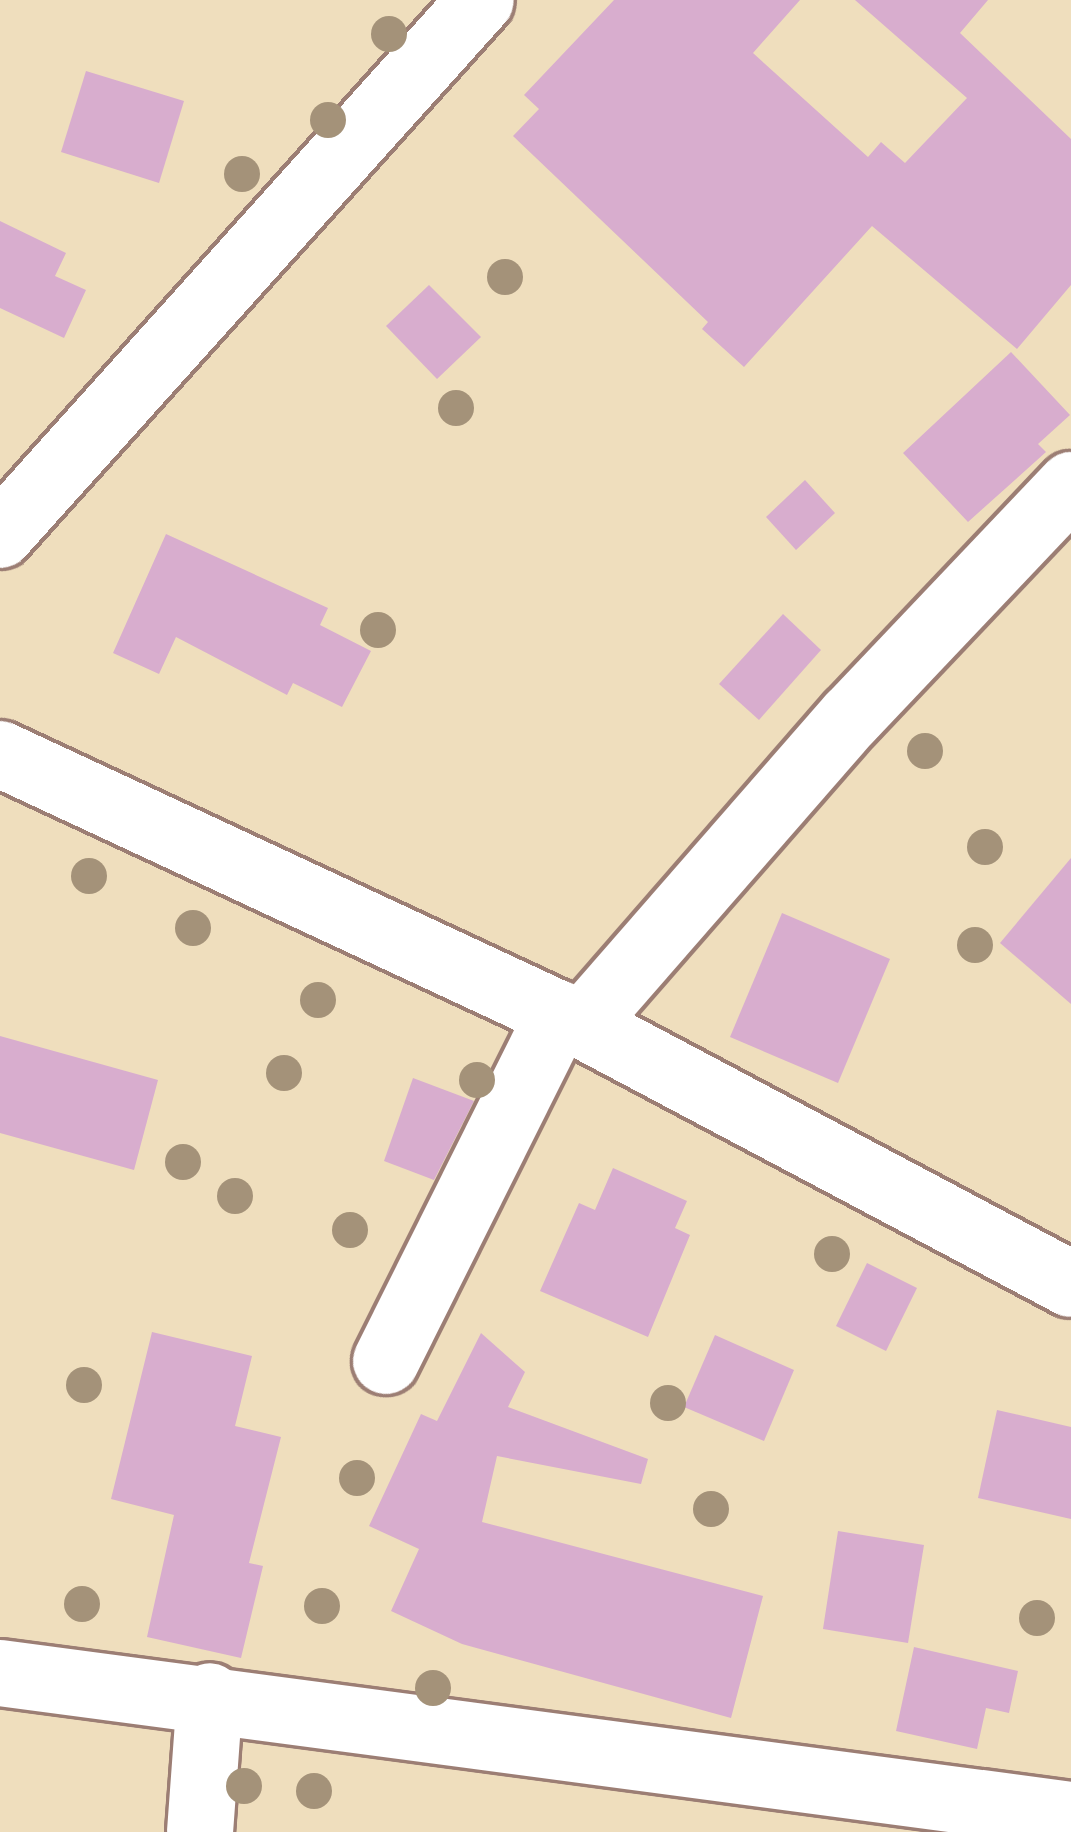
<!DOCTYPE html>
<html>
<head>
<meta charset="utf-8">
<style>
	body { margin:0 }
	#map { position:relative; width:1071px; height:1832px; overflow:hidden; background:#efdebd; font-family:"Architects Daughter",sans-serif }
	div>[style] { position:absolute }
	.building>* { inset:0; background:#d8adce }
	.roads { filter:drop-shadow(3px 0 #9c7e74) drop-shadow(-3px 0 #9c7e74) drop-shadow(0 3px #9c7e74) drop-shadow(0 -3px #9c7e74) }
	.minor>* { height:66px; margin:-33px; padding:0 33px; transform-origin:33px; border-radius:33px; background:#fff }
	.trees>* { width:36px; height:36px; margin:-18px; border-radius:50%; background:#a49279 }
	span { translate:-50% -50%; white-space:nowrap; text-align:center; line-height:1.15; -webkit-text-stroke:9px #fdfcf7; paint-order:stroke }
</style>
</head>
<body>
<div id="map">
	<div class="building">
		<i style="clip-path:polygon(614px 0,800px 0,753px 53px,868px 157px,881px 142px,905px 163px,967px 98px,855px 0,988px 0,960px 33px,1071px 139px,1071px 285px,1017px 349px,872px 226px,744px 367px,702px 329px,708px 322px,513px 136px,539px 109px,524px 95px)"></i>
		<i style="clip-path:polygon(86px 71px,184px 101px,159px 183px,61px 152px)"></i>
		<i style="clip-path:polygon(0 221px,66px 253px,55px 276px,86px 290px,64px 338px,0 308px)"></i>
		<i style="clip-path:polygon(429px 285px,481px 337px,437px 379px,386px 326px)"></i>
		<i style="clip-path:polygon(1011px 352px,1070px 415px,1038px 444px,1046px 452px,968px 522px,903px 453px)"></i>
		<i style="clip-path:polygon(805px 480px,835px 513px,796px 550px,766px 517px)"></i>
		<i style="clip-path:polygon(166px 534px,328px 608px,320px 625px,371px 651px,342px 707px,293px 683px,287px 695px,176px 637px,159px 674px,113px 653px)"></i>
		<i style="clip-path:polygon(783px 614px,821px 650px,759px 720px,719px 684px)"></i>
		<i style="clip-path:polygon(1071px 858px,1071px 1004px,1000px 943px)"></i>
		<i style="clip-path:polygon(782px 913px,890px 959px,838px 1083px,730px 1037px)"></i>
		<i style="clip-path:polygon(0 1036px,158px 1080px,134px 1170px,0 1133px)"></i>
		<i style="clip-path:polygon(413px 1078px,474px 1101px,434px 1180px,384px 1161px)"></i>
		<i style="clip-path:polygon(613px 1168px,687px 1201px,675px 1228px,690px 1235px,648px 1337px,540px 1291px,579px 1203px,595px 1210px)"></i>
		<i style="clip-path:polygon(867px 1263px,917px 1288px,886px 1351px,836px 1326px)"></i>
		<i style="clip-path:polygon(152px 1332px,252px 1356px,235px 1426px,281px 1437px,249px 1563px,263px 1566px,241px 1658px,147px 1637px,174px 1515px,111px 1499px)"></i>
		<i style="clip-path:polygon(481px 1333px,525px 1372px,508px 1407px,648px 1459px,641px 1484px,497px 1456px,482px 1522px,763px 1596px,731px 1718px,462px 1644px,391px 1611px,419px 1549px,369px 1526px,421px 1414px,437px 1421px)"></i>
		<i style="clip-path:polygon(715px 1335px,794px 1370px,764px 1441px,684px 1407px)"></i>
		<i style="clip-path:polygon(997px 1410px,1071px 1427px,1071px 1519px,978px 1498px)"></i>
		<i style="clip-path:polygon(838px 1531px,924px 1545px,908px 1643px,823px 1629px)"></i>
		<i style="clip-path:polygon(914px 1647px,1018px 1671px,1009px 1713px,986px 1708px,977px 1749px,896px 1731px)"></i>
	</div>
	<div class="roads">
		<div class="minor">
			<i style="left:0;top:535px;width:719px;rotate:-48.04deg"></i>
			<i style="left:0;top:754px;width:642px;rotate:24.97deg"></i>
			<i style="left:582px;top:1025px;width:553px;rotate:27.91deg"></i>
			<i style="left:582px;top:1025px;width:409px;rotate:-48.9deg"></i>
			<i style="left:851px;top:717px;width:320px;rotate:-46.5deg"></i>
			<i style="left:386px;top:1361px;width:388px;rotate:-63.5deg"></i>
			<i style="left:0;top:1673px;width:1080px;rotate:7.55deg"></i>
			<i style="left:200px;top:1832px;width:136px;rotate:-85.8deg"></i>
		</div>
	</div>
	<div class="trees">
		<i style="left:389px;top:34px"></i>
		<i style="left:328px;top:120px"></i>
		<i style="left:242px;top:174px"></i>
		<i style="left:505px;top:277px"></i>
		<i style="left:456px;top:408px"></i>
		<i style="left:378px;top:630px"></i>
		<i style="left:925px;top:751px"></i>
		<i style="left:985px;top:847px"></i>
		<i style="left:89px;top:876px"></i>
		<i style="left:193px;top:928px"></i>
		<i style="left:975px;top:945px"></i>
		<i style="left:318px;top:1000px"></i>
		<i style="left:284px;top:1073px"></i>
		<i style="left:477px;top:1080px"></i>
		<i style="left:183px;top:1162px"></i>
		<i style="left:235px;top:1196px"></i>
		<i style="left:350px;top:1230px"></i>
		<i style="left:832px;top:1254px"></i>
		<i style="left:84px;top:1385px"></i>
		<i style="left:668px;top:1403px"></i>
		<i style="left:357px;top:1478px"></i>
		<i style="left:711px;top:1509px"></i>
		<i style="left:82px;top:1604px"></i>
		<i style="left:322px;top:1606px"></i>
		<i style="left:1037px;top:1618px"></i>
		<i style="left:433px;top:1688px"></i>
		<i style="left:244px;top:1786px"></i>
		<i style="left:314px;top:1791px"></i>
	</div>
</div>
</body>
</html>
